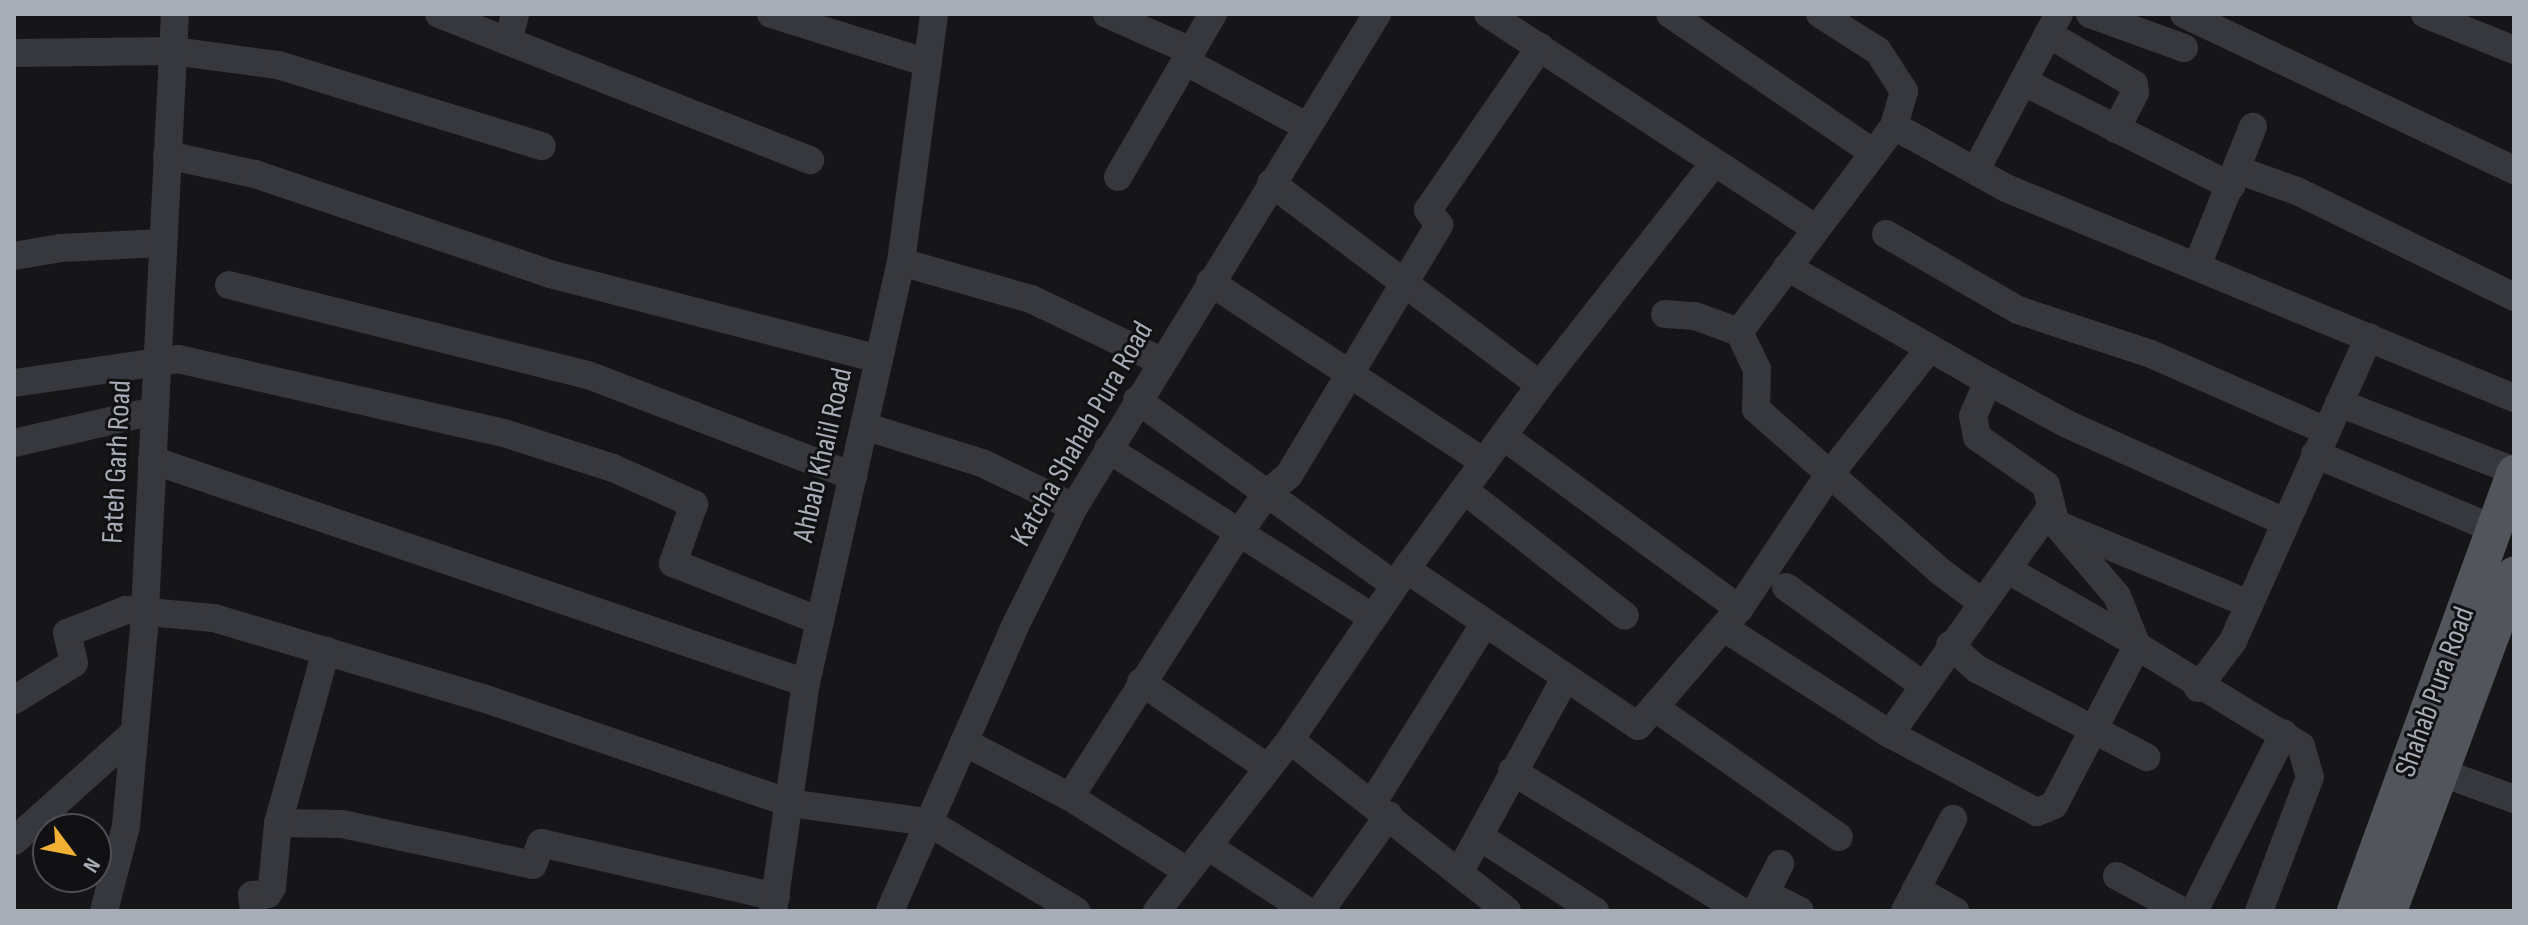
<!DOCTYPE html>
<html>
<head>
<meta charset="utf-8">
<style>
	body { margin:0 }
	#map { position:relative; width:2528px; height:925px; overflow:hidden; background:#161618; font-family:"Sofia Sans Condensed",sans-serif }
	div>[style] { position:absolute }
	.minor>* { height:28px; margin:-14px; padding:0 14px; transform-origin:14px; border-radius:14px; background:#37383d }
	.major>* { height:36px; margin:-18px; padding:0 18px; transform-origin:18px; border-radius:18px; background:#53555c }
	span { translate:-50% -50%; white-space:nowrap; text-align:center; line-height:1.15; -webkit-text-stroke:6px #111113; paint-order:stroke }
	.street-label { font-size:30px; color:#a8adb8 }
	.frame { position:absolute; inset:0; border:16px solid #a8adb8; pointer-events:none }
	.north { position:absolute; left:32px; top:813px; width:80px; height:80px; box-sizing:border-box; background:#111113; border:2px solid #4d4f55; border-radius:50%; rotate:122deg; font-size:22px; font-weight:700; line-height:32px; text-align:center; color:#a8adb8 }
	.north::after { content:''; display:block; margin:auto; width:28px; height:36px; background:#f2b134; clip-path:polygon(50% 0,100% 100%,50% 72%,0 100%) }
</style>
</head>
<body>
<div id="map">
	<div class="minor">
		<i style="left:439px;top:14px;width:399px;rotate:21.5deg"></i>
		<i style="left:771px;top:14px;width:164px;rotate:17.3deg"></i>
		<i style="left:1107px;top:14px;width:92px;rotate:23.8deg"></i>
		<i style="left:1488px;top:14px;width:391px;rotate:33.2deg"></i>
		<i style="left:1670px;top:14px;width:247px;rotate:34.3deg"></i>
		<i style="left:1820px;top:14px;width:69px;rotate:32.5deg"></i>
		<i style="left:1878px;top:51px;width:48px;rotate:57deg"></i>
		<i style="left:1904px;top:91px;width:36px;rotate:106deg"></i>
		<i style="left:2090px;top:14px;width:100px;rotate:19.9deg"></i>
		<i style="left:2184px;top:14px;width:365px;rotate:25.3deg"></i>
		<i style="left:2425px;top:14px;width:96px;rotate:22deg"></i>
		<i style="left:2048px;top:34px;width:99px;rotate:30.2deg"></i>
		<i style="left:2134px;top:84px;width:9px;rotate:84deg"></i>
		<i style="left:2135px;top:93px;width:41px;rotate:117.8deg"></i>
		<i style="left:508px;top:41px;width:28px;rotate:-75deg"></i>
		<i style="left:14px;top:53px;width:159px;rotate:-0.7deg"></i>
		<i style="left:173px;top:51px;width:106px;rotate:7.6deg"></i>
		<i style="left:278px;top:65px;width:276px;rotate:17.1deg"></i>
		<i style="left:1188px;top:63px;width:134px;rotate:28.1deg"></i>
		<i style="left:2024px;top:82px;width:232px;rotate:26.7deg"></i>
		<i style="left:167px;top:155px;width:90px;rotate:12.2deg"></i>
		<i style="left:255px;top:174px;width:311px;rotate:18.7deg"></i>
		<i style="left:550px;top:274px;width:340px;rotate:14.5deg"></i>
		<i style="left:1977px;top:168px;width:174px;rotate:-62deg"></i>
		<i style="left:2238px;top:170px;width:63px;rotate:19.6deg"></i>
		<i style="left:2297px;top:191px;width:242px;rotate:26deg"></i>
		<i style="left:1118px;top:177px;width:189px;rotate:-59.8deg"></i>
		<i style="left:1271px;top:183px;width:336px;rotate:36.9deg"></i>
		<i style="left:1886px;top:234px;width:152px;rotate:29.9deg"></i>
		<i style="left:2018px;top:310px;width:140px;rotate:18.3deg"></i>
		<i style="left:2151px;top:354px;width:191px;rotate:23.7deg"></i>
		<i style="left:14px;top:256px;width:48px;rotate:-9.7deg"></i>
		<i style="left:61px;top:248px;width:101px;rotate:-2.8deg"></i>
		<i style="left:901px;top:262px;width:135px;rotate:15.9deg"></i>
		<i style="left:1031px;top:299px;width:144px;rotate:25.5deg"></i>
		<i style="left:2197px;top:266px;width:150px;rotate:-68.1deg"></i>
		<i style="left:1787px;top:267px;width:231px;rotate:29.6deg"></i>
		<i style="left:1988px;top:381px;width:38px;rotate:113deg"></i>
		<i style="left:1973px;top:416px;width:21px;rotate:79deg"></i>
		<i style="left:1977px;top:437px;width:84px;rotate:34.8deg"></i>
		<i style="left:2046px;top:485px;width:40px;rotate:75.6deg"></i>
		<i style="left:2056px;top:524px;width:94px;rotate:49.7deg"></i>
		<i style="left:2117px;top:596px;width:54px;rotate:68.2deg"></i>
		<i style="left:2137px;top:646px;width:192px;rotate:31.4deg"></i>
		<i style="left:2301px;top:746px;width:32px;rotate:74deg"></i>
		<i style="left:2310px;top:777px;width:143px;rotate:110.8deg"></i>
		<i style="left:1210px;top:282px;width:328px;rotate:33.3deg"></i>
		<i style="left:229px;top:285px;width:370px;rotate:14.1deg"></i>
		<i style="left:588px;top:375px;width:284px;rotate:20.9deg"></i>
		<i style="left:1665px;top:314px;width:30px;rotate:4deg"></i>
		<i style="left:1695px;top:316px;width:47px;rotate:20deg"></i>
		<i style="left:1739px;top:332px;width:41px;rotate:64.1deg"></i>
		<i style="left:1757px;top:369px;width:40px;rotate:91.4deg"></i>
		<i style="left:1756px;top:409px;width:247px;rotate:41.4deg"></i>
		<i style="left:1941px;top:572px;width:52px;rotate:36.4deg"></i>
		<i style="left:1739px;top:332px;width:258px;rotate:-53deg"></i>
		<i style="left:1894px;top:126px;width:128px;rotate:29deg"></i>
		<i style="left:2006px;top:188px;width:550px;rotate:22.46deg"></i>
		<i style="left:1988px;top:381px;width:90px;rotate:28.6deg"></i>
		<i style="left:2067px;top:424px;width:239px;rotate:24.2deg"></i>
		<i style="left:14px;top:383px;width:166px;rotate:-8.3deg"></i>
		<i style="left:178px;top:359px;width:334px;rotate:12.8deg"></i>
		<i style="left:504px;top:433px;width:114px;rotate:17.8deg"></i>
		<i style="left:613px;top:468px;width:89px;rotate:24deg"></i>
		<i style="left:694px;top:504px;width:63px;rotate:109.6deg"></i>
		<i style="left:673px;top:563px;width:158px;rotate:21.5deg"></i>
		<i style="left:1137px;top:400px;width:317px;rotate:35.7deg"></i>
		<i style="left:2339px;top:403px;width:188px;rotate:21.2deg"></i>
		<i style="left:864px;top:426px;width:124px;rotate:17.4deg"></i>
		<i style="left:982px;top:463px;width:102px;rotate:25.6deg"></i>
		<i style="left:1503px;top:436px;width:293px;rotate:36.2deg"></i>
		<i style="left:14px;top:443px;width:144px;rotate:-12.9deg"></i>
		<i style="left:1108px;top:449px;width:313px;rotate:32.5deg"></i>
		<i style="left:2315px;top:454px;width:194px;rotate:22.7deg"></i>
		<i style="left:152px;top:460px;width:691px;rotate:18.83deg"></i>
		<i style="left:1464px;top:490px;width:204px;rotate:38deg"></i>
		<i style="left:2061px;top:526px;width:204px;rotate:22.5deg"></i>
		<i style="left:1406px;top:569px;width:280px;rotate:34.1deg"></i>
		<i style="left:1638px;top:726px;width:155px;rotate:-49.2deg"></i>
		<i style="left:1739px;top:609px;width:156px;rotate:-56.2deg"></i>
		<i style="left:1826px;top:479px;width:167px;rotate:-51.6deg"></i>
		<i style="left:2008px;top:570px;width:147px;rotate:29.7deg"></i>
		<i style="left:1786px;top:587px;width:168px;rotate:35.6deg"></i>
		<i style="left:1724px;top:628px;width:197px;rotate:32.6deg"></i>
		<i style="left:1890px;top:734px;width:166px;rotate:28deg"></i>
		<i style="left:2037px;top:812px;width:18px;rotate:-22deg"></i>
		<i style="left:2054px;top:805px;width:179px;rotate:-62.4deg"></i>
		<i style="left:1950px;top:645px;width:36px;rotate:42deg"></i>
		<i style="left:1977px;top:669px;width:191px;rotate:27.5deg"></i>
		<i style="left:1141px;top:682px;width:150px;rotate:34.1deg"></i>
		<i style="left:2198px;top:688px;width:59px;rotate:-53.3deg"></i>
		<i style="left:2233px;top:641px;width:333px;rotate:-65.9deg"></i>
		<i style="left:14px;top:700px;width:70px;rotate:-31.7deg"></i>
		<i style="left:74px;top:663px;width:31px;rotate:-103deg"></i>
		<i style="left:67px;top:633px;width:63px;rotate:-21.3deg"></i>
		<i style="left:126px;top:610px;width:88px;rotate:5.2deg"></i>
		<i style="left:214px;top:618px;width:281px;rotate:16.6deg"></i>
		<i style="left:483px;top:698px;width:324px;rotate:18.9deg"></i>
		<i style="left:789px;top:803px;width:140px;rotate:7.8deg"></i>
		<i style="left:928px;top:822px;width:173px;rotate:31deg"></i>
		<i style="left:1654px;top:707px;width:226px;rotate:35.1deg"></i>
		<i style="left:1890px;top:734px;width:276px;rotate:-54.6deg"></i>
		<i style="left:1290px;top:740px;width:276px;rotate:38.2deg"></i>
		<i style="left:964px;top:742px;width:119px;rotate:27.4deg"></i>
		<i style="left:1070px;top:797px;width:138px;rotate:32.3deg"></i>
		<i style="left:1512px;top:771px;width:268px;rotate:31.4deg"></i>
		<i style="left:2440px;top:772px;width:79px;rotate:20deg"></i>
		<i style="left:1070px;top:797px;width:313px;rotate:-57.4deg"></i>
		<i style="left:1239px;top:533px;width:49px;rotate:-55deg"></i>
		<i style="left:1267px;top:493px;width:28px;rotate:-39deg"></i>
		<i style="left:1289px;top:475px;width:292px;rotate:-59deg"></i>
		<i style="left:1439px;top:225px;width:19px;rotate:-126deg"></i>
		<i style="left:1428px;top:210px;width:198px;rotate:-55.5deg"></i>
		<i style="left:1373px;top:802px;width:211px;rotate:-58deg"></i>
		<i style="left:278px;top:823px;width:64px;rotate:0.9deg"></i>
		<i style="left:342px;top:824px;width:195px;rotate:12.1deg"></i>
		<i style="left:533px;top:865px;width:23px;rotate:-70deg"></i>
		<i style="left:541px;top:843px;width:241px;rotate:12.9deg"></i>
		<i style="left:1480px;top:837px;width:137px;rotate:32.8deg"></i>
		<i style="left:14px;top:841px;width:161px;rotate:-42deg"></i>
		<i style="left:1209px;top:847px;width:117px;rotate:33.1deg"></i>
		<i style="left:1459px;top:873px;width:223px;rotate:-61.4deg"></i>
		<i style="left:2117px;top:876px;width:74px;rotate:28.3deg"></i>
		<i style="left:1916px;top:889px;width:45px;rotate:29.4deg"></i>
		<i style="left:1765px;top:893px;width:39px;rotate:27deg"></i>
		<i style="left:104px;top:911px;width:88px;rotate:-75.5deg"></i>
		<i style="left:126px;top:826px;width:197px;rotate:-84.8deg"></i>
		<i style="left:144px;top:630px;width:617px;rotate:-87.12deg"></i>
		<i style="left:254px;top:911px;width:16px;rotate:-97deg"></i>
		<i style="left:252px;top:895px;width:16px;rotate:-4deg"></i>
		<i style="left:268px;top:894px;width:8px;rotate:-60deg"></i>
		<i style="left:272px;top:887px;width:64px;rotate:-84.6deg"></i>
		<i style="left:278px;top:823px;width:179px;rotate:-74.4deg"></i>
		<i style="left:773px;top:911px;width:230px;rotate:-81.8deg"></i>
		<i style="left:806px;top:683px;width:432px;rotate:-77.3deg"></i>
		<i style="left:901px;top:262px;width:250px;rotate:-82.4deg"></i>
		<i style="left:890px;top:911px;width:309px;rotate:-66.3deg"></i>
		<i style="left:1014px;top:628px;width:135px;rotate:-63.6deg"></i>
		<i style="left:1074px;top:507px;width:579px;rotate:-58.42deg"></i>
		<i style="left:1157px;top:911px;width:217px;rotate:-52.1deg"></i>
		<i style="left:1290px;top:740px;width:207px;rotate:-55.8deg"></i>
		<i style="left:1406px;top:569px;width:228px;rotate:-53.9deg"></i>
		<i style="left:1540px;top:385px;width:282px;rotate:-51.9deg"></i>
		<i style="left:1320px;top:911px;width:118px;rotate:-54.3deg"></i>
		<i style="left:1756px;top:911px;width:53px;rotate:-62.9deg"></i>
		<i style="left:1905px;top:911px;width:104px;rotate:-62.4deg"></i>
		<i style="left:2194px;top:911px;width:199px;rotate:-63.2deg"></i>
	</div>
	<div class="major">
		<i style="left:2355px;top:911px;width:466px;rotate:-70deg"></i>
		<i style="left:2389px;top:911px;width:359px;rotate:-69.6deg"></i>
	</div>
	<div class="street-label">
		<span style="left:1082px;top:434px;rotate:-60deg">Katcha Shahab Pura Road</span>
		<span style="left:823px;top:455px;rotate:-77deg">Ahbab Khalil Road</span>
		<span style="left:117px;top:462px;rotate:-87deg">Fateh Garh Road</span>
		<span style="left:2435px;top:692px;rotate:-70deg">Shahab Pura Road</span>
	</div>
	<div class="frame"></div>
	<div class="north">N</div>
</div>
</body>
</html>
